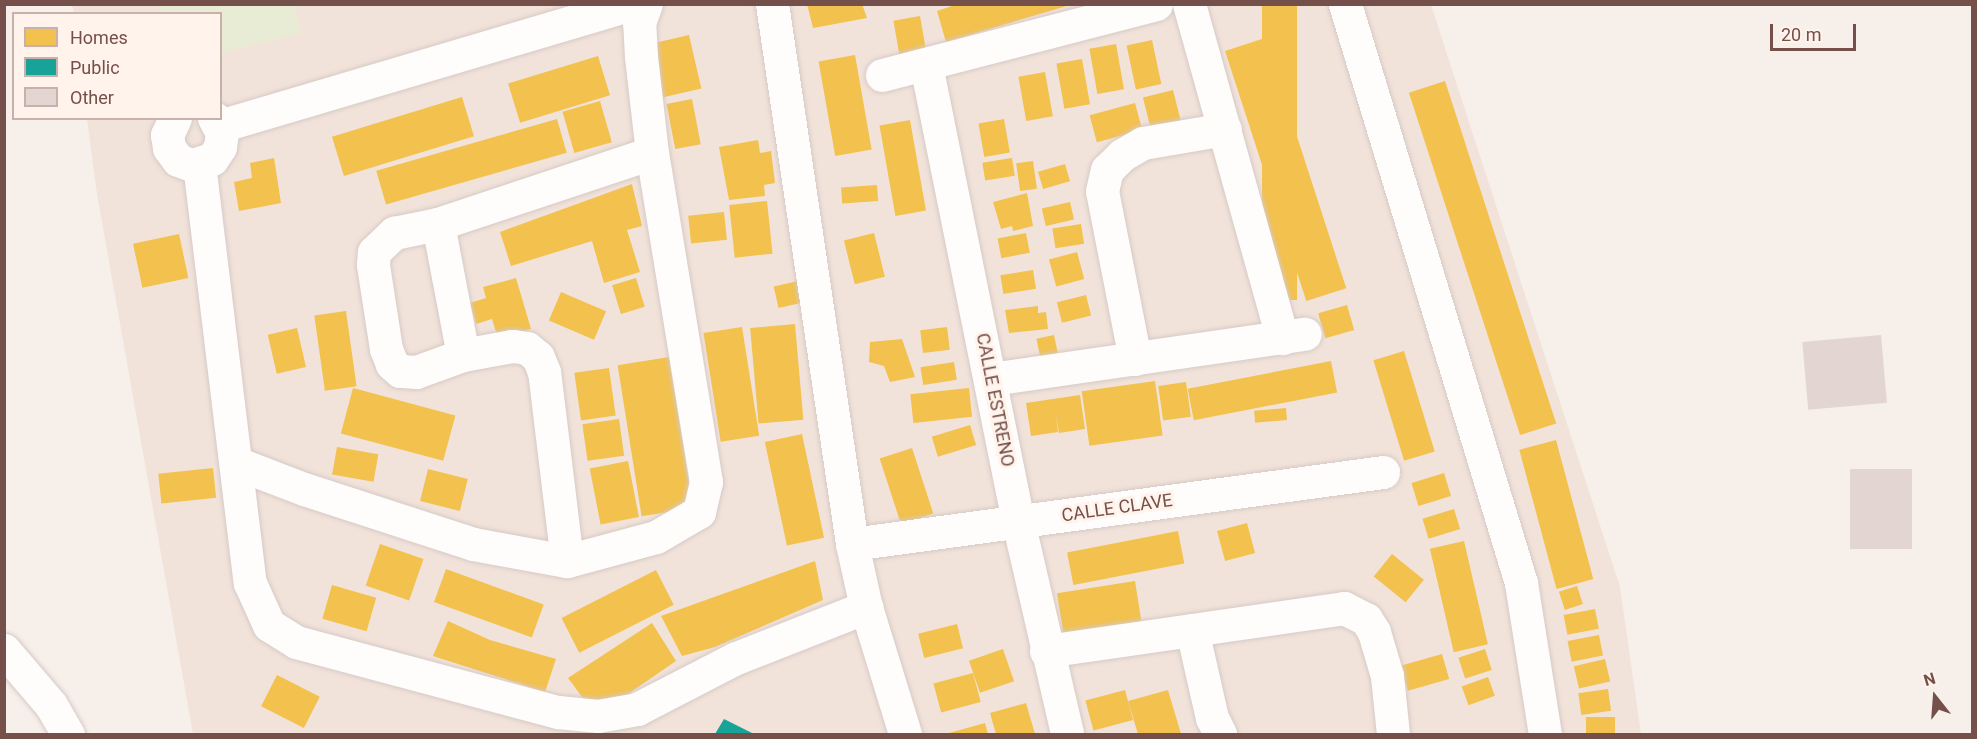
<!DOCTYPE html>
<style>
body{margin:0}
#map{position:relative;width:1977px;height:739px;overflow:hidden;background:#f7efea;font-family:Roboto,sans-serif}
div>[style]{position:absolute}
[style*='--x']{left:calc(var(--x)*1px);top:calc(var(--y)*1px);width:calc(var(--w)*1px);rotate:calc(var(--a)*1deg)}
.residential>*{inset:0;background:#f2e3da}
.green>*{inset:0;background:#e8ecd4}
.homes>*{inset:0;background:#f2c14e;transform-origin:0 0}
.public>*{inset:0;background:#17a398}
.building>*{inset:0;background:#e3d5d1;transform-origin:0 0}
.roads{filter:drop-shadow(0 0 2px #d6cac6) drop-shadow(0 0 2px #d6cac6)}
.minor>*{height:33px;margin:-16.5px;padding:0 16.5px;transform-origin:16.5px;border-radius:16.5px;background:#fefdfc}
span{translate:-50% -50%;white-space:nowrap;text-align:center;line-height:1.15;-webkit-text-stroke:6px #fff3eb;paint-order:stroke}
.street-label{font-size:18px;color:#754f49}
.frame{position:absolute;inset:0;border:6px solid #754f49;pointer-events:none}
.legend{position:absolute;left:12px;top:12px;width:210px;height:108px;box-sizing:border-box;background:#fff3eb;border:2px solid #c8b1aa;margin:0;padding:8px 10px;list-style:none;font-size:18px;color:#754f49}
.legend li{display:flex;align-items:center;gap:12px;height:30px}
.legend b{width:30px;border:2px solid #c8b1aa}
.north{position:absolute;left:1905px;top:667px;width:60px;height:60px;-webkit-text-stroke:4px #fff3eb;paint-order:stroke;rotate:343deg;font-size:16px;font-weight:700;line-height:24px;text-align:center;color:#754f49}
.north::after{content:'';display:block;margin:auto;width:21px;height:27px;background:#754f49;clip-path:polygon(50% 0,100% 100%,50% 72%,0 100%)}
.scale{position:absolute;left:1770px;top:24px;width:86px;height:27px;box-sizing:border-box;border:3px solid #754f49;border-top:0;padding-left:8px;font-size:18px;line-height:21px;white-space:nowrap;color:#754f49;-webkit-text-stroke:4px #fff3eb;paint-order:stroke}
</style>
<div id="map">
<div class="residential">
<div style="clip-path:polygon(72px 5px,1431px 5px,1620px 587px,1641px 734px,193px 734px,97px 194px,87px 119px,220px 118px,220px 14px,74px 13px)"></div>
</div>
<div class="green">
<div style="clip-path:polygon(159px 5px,294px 5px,301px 33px,221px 53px,220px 14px,161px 13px)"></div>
</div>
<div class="homes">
<div style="clip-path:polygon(807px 4px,862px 4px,867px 18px,813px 28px)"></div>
<div style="clip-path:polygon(958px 4px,1070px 4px,1070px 5px,946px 42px,937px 11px)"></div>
<div style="left:1262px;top:4px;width:35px;height:296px"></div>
<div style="left:920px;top:16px;width:45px;height:27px;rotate:80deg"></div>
<div style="left:689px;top:35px;width:55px;height:39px;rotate:77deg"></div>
<div style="left:1265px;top:38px;width:263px;height:42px;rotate:72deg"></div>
<div style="left:1152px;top:40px;width:45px;height:26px;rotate:78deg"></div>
<div style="left:1116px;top:44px;width:46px;height:27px;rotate:80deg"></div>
<div style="left:855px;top:55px;width:96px;height:37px;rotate:80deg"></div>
<div style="left:598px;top:56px;width:41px;height:94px;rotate:73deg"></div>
<div style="left:1082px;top:59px;width:46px;height:26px;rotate:80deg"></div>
<div style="left:1045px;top:72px;width:45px;height:27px;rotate:80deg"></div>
<div style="left:1445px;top:81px;width:360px;height:38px;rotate:72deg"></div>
<div style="left:1173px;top:90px;width:32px;height:31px;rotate:76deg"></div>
<div style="left:462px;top:97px;width:41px;height:136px;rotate:73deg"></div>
<div style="left:692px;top:99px;width:46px;height:26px;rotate:79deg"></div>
<div style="left:600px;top:101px;width:43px;height:39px;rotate:74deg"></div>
<div style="left:1135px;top:103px;width:28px;height:47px;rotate:75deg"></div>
<div style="left:557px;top:119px;width:35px;height:188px;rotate:74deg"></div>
<div style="left:1004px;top:119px;width:34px;height:26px;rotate:80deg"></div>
<div style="left:910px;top:120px;width:92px;height:31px;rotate:80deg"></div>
<div style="clip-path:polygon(758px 140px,760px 153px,771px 151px,775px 183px,764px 185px,765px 196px,729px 200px,719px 147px)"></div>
<div style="clip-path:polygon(274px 158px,281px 203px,239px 211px,234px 182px,252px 178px,250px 163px)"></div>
<div style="left:1012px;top:158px;width:18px;height:30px;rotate:81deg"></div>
<div style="left:1033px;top:161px;width:28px;height:17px;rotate:82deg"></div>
<div style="left:1065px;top:164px;width:18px;height:28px;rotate:74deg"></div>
<div style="clip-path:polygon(632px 184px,642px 226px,627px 230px,640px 272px,604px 283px,592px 241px,511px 266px,500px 232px)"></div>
<div style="left:877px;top:185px;width:16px;height:36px;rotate:86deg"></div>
<div style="clip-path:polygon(1027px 193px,1033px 226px,1013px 231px,1012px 226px,1001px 229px,993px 202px)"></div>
<div style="left:767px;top:201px;width:53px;height:38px;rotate:84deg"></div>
<div style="left:1070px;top:202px;width:18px;height:29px;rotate:77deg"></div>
<div style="left:724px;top:212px;width:28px;height:36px;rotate:84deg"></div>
<div style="left:1081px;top:224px;width:20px;height:29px;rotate:81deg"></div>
<div style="left:874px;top:233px;width:45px;height:31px;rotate:76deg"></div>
<div style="left:1026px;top:233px;width:20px;height:29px;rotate:79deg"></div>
<div style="left:179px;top:234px;width:45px;height:47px;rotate:78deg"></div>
<div style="left:1077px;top:252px;width:28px;height:29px;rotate:75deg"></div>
<div style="left:1033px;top:270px;width:19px;height:33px;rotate:81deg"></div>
<div style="clip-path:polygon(516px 278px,531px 329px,498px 338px,492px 319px,476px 324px,470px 303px,486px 298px,483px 287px)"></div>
<div style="left:636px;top:278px;width:30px;height:25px;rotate:73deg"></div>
<div style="left:798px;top:281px;width:22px;height:25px;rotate:77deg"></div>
<div style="left:561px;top:292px;width:49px;height:31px;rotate:23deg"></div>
<div style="left:1086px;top:295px;width:21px;height:30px;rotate:76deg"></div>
<div style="left:1347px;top:305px;width:26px;height:30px;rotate:74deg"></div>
<div style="clip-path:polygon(1038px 306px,1038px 313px,1046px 312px,1048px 329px,1009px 333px,1005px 310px)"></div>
<div style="left:346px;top:311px;width:76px;height:32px;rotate:82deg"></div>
<div style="left:795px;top:324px;width:96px;height:45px;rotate:85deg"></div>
<div style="left:742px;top:327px;width:110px;height:39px;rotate:81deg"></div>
<div style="left:947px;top:327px;width:23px;height:27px;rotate:83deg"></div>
<div style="left:297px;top:328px;width:40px;height:30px;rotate:77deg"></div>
<div style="left:1054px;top:335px;width:25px;height:18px;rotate:78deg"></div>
<div style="clip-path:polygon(902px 339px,915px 377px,890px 382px,884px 366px,869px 362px,870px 342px)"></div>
<div style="left:1404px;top:351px;width:105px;height:32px;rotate:73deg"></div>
<div style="left:669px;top:357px;width:153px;height:52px;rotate:81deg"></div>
<div style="left:1331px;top:361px;width:32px;height:146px;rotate:79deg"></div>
<div style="left:954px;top:362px;width:18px;height:34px;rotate:81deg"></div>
<div style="left:609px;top:368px;width:48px;height:35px;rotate:82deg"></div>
<div style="left:1155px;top:381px;width:55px;height:74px;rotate:82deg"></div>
<div style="left:1186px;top:382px;width:35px;height:28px;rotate:82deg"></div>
<div style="left:353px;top:388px;width:106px;height:47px;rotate:15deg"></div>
<div style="left:969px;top:388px;width:29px;height:59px;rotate:84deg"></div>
<div style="clip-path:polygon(1080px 395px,1085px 429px,1059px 433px,1056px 415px,1058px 432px,1031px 436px,1026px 403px)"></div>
<div style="left:1286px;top:408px;width:12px;height:32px;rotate:85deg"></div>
<div style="left:619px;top:419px;width:37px;height:37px;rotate:82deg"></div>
<div style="left:970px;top:425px;width:21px;height:40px;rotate:73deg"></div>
<div style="left:802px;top:434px;width:106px;height:38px;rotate:78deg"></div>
<div style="left:1556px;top:440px;width:144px;height:38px;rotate:75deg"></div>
<div style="left:337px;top:447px;width:42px;height:28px;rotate:10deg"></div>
<div style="left:912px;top:448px;width:69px;height:34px;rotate:72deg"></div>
<div style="left:628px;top:461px;width:57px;height:39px;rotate:79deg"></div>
<div style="left:213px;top:468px;width:30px;height:55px;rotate:84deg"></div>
<div style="left:428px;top:469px;width:41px;height:33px;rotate:14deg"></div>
<div style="left:1444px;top:473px;width:24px;height:34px;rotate:73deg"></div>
<div style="left:1454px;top:509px;width:21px;height:33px;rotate:73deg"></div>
<div style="left:1247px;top:523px;width:31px;height:31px;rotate:75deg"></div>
<div style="left:1178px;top:531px;width:33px;height:113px;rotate:79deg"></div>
<div style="left:1464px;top:541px;width:106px;height:35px;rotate:77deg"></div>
<div style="left:380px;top:544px;width:46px;height:44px;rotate:19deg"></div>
<div style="left:1392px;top:554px;width:41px;height:29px;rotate:39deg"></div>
<div style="clip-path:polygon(815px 561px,823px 600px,715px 647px,682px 656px,661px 616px)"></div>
<div style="left:446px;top:569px;width:104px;height:35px;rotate:20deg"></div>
<div style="left:656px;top:570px;width:39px;height:106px;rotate:63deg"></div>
<div style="left:1135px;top:581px;width:44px;height:79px;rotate:81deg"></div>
<div style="left:332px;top:585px;width:46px;height:35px;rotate:16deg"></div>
<div style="left:1577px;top:586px;width:19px;height:19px;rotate:72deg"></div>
<div style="left:1595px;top:609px;width:20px;height:32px;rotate:79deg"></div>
<div style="clip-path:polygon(448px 621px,490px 640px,556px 659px,545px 692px,433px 656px)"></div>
<div style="clip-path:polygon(652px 623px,676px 661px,612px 705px,591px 709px,568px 678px)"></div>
<div style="left:957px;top:624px;width:25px;height:40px;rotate:76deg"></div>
<div style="left:1599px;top:635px;width:21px;height:32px;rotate:79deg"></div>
<div style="left:1003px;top:649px;width:34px;height:36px;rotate:71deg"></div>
<div style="left:1485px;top:649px;width:22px;height:28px;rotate:72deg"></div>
<div style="left:1442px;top:654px;width:26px;height:43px;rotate:74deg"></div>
<div style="left:1605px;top:659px;width:23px;height:32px;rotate:77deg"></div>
<div style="left:973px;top:673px;width:30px;height:41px;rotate:75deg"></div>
<div style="left:277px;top:675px;width:48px;height:35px;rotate:27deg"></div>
<div style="left:1488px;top:677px;width:20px;height:28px;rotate:70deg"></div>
<div style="left:1608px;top:689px;width:22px;height:30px;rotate:82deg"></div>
<div style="left:1125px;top:690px;width:31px;height:41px;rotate:75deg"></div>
<div style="clip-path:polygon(1168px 690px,1181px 734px,1138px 734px,1128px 701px)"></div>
<div style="clip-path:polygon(1026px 703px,1035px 734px,996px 734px,990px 713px)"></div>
<div style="left:1615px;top:717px;width:17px;height:29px;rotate:90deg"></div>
<div style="clip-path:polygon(985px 723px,988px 734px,950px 734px,949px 733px)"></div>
</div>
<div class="public">
<div style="clip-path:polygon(724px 719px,754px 734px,715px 734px)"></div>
</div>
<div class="building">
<div style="left:1881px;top:335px;width:68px;height:79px;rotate:85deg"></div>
<div style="left:1912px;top:469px;width:80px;height:62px;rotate:90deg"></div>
</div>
<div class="roads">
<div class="minor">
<div style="--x:772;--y:4;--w:546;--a:81.57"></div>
<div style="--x:852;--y:544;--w:65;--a:77.5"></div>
<div style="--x:866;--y:607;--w:133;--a:72.9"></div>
<div style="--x:1189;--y:4;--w:347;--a:74.4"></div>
<div style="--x:1345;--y:4;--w:605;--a:73.09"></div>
<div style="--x:1521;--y:583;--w:153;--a:81"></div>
<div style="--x:926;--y:65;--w:465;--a:78.6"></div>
<div style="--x:1018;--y:521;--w:219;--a:77"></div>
<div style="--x:882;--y:75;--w:283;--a:-14.5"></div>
<div style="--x:175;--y:118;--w:19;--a:115"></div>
<div style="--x:167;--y:135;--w:13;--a:81"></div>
<div style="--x:169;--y:148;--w:15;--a:53"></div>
<div style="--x:178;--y:160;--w:15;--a:20"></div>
<div style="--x:192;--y:165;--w:21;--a:-17"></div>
<div style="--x:212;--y:159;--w:14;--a:-56"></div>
<div style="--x:220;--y:147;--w:14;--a:-82"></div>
<div style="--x:222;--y:133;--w:17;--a:-118"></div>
<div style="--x:220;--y:126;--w:431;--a:-16.5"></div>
<div style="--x:199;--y:164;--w:422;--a:83.1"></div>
<div style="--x:250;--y:583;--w:46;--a:65.7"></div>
<div style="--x:269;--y:625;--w:32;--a:32"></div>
<div style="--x:296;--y:642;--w:271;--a:15"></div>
<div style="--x:558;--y:712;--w:40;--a:5.7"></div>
<div style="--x:598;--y:716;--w:40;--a:-10"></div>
<div style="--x:637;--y:709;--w:111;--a:-27.3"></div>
<div style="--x:736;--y:658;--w:140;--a:-21.4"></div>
<div style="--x:438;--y:224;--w:133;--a:79.2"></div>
<div style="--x:1135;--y:359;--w:171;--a:-101.1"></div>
<div style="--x:1102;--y:191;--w:22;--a:-77"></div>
<div style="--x:1107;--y:170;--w:21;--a:-45"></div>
<div style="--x:1122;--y:155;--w:24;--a:-30"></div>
<div style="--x:1143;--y:143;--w:83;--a:-9.7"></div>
<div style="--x:991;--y:379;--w:317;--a:-8.2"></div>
<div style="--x:236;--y:463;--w:73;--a:20.9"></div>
<div style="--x:304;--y:489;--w:178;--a:18"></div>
<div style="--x:473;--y:544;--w:96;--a:10.3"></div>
<div style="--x:567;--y:561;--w:92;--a:-15.1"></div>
<div style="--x:656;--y:537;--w:50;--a:-30.2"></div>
<div style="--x:699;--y:512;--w:31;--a:-77"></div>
<div style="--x:706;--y:482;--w:333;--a:-99.3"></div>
<div style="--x:652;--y:153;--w:97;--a:-96.5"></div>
<div style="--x:641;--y:57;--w:34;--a:-93"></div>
<div style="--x:639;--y:23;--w:20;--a:-70"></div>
<div style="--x:852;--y:544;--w:536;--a:-7.72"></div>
<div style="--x:567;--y:561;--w:190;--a:-96.9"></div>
<div style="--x:544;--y:372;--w:16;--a:-112"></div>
<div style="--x:538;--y:357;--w:14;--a:-141"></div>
<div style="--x:527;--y:348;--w:15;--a:-172"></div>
<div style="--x:512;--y:346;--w:50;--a:169.6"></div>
<div style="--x:463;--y:355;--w:50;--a:160.1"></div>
<div style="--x:416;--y:372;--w:16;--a:-176"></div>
<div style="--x:400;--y:371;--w:11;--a:-139"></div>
<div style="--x:392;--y:364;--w:16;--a:-112"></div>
<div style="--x:386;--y:349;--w:85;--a:-98.8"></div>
<div style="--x:373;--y:265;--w:13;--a:-86"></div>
<div style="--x:374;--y:252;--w:28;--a:-44"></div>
<div style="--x:394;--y:233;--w:45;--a:-11.6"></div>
<div style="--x:438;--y:224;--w:225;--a:-18.4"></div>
<div style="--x:1192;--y:630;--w:90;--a:77.2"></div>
<div style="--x:1212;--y:718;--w:18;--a:63"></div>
<div style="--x:4;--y:650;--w:72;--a:49.5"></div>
<div style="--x:51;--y:705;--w:34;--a:60"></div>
<div style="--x:1046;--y:651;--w:301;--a:-8.2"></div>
<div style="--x:1344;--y:608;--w:25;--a:27"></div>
<div style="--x:1366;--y:619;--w:15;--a:58"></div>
<div style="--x:1374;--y:632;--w:46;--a:73.5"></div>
<div style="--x:1387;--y:676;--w:58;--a:84.1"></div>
</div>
</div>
<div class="street-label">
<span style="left:995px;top:400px;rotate:79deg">CALLE ESTRENO</span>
<span style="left:1117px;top:508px;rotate:-8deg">CALLE CLAVE</span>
</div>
<div class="frame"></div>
<ul class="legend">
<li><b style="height:16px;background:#f2c14e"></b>Homes</li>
<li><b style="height:16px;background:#17a398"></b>Public</li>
<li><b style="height:16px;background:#e3d5d1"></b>Other</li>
</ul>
<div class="north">N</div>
<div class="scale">20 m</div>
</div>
